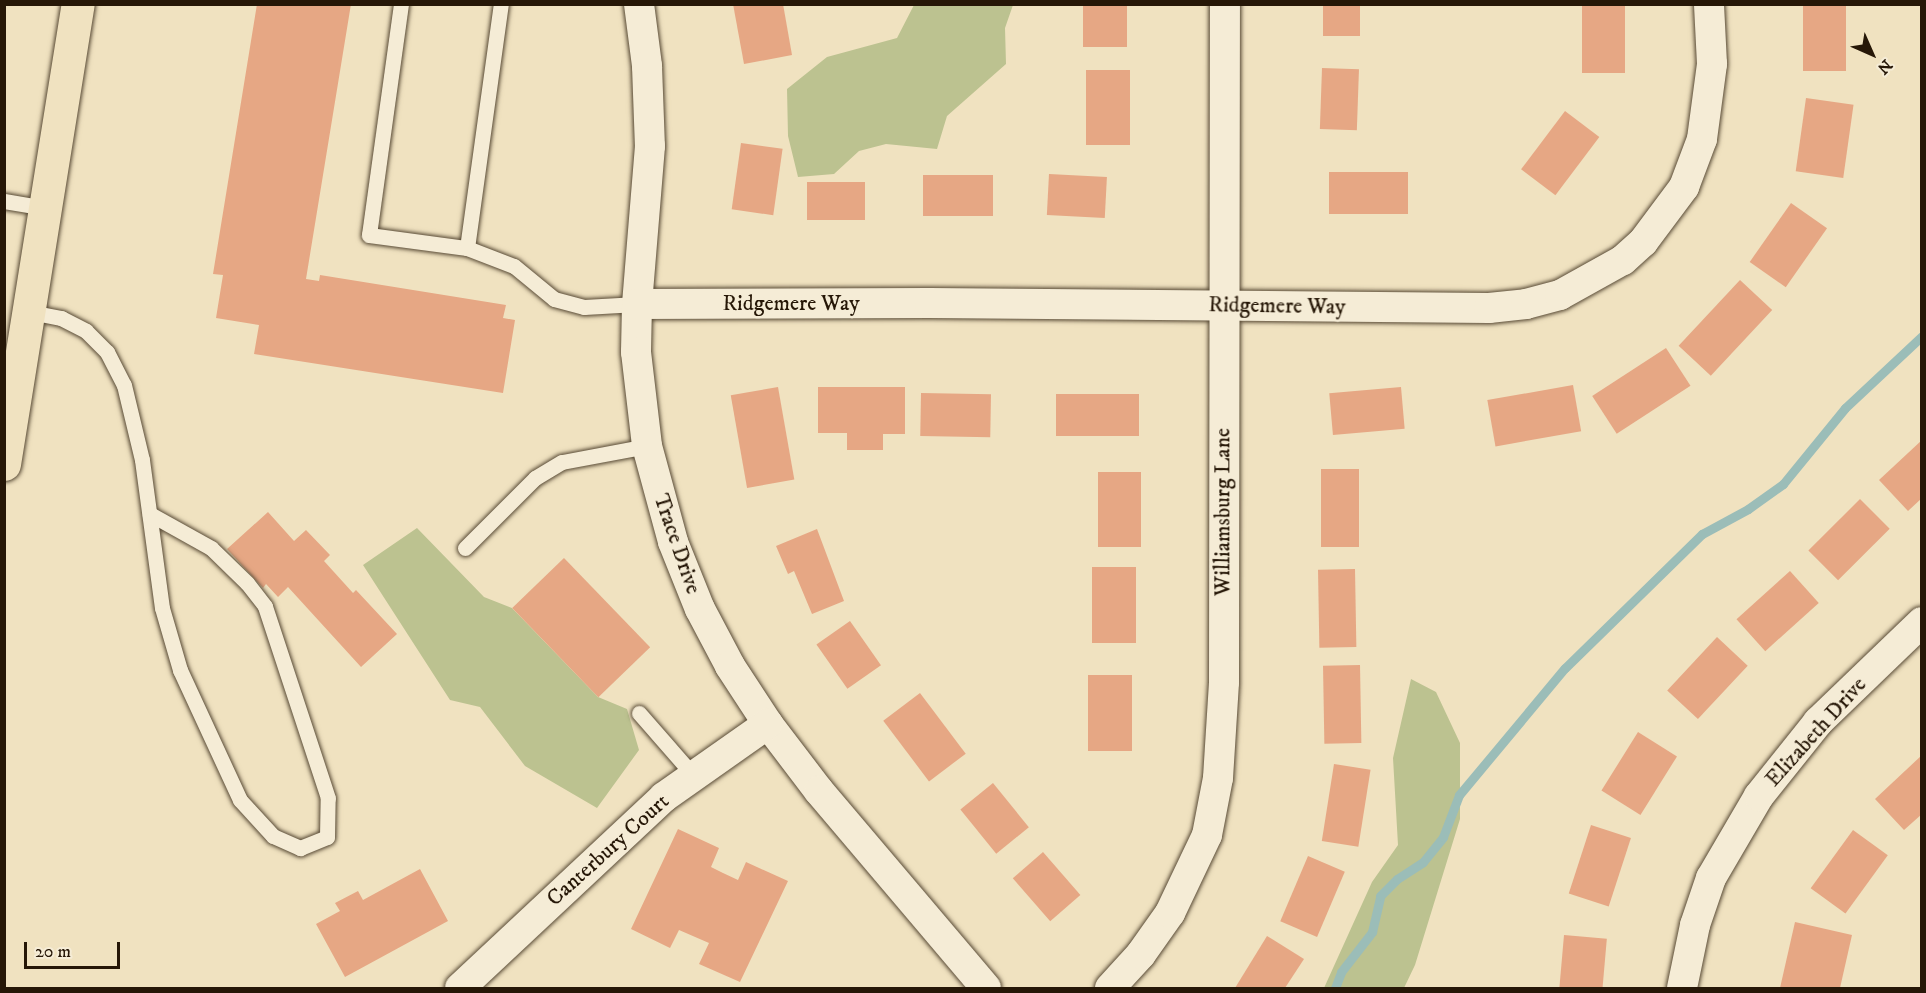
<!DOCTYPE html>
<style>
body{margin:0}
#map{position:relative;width:1926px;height:993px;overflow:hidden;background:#f0e2c0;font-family:"IM FELL DW Pica",serif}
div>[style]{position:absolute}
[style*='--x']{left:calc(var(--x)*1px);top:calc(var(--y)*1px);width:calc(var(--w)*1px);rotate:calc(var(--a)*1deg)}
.green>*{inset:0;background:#bcc290}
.stream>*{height:9px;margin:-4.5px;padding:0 4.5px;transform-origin:4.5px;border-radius:4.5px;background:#9bbdb8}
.building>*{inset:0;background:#e6a784;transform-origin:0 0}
.roads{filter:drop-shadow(0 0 2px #584a35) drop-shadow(0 0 2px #584a35)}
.lane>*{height:15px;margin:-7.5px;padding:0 7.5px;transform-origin:7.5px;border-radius:7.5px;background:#f5ecd6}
.street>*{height:30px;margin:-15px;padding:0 15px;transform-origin:15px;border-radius:15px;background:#f5ecd6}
.primary>*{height:33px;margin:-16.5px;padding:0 16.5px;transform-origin:16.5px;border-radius:16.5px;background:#f0e2c0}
span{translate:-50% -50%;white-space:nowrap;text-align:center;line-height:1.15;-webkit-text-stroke:4.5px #f5ecd6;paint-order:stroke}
.street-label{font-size:22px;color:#261707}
.frame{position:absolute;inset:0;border:6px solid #261707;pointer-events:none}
.north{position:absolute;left:1842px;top:24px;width:60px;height:60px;-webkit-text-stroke:4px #f5ecd6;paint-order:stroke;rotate:135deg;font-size:16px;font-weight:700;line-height:24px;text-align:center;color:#261707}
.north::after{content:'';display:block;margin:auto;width:21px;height:27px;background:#261707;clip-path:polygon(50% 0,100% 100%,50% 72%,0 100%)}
.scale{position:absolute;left:24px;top:942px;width:96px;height:27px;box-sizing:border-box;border:3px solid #261707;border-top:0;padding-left:8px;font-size:18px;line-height:21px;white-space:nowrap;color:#261707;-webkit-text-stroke:4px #f5ecd6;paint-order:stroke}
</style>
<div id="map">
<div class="green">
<div style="clip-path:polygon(914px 5px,1013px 5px,1005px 28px,1006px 64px,947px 116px,937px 149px,886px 144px,859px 151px,834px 174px,798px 177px,788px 136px,787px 89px,827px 57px,897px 38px)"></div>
<div style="clip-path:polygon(417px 528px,484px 597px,512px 608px,598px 697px,627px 709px,639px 750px,597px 808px,525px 766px,480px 707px,450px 700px,363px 565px)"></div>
<div style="clip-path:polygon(1411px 679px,1436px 692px,1460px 743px,1460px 819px,1415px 965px,1404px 988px,1324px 988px,1372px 882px,1398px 845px,1393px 758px)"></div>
</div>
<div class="stream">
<div style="--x:1335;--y:988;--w:17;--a:-69"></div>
<div style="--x:1341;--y:972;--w:51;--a:-52.2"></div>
<div style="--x:1372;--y:932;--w:37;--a:-77"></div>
<div style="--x:1380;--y:896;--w:24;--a:-45"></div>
<div style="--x:1397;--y:879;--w:31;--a:-33"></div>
<div style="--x:1423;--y:862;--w:32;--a:-51"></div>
<div style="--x:1443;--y:837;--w:45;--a:-69.1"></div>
<div style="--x:1459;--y:795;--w:165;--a:-50.2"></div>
<div style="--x:1565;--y:668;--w:192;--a:-44.4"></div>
<div style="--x:1702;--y:534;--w:52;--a:-28.5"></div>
<div style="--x:1748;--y:509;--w:43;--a:-35.5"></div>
<div style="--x:1783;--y:484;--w:98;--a:-50.8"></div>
<div style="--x:1845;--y:408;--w:105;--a:-43.1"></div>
</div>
<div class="building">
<div style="clip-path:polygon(257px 4px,351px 4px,306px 279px,319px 281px,320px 275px,506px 305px,503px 318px,515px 320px,503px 393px,254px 354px,259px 325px,216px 318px,223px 275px,213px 274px)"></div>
<div style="clip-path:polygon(733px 4px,783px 4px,792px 55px,744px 64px)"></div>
<div style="left:1083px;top:4px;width:44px;height:43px"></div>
<div style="left:1323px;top:4px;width:37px;height:32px"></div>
<div style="left:1582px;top:4px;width:43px;height:69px"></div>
<div style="left:1803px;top:5px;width:43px;height:66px"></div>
<div style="left:1322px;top:68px;width:37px;height:61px;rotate:2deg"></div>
<div style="left:1086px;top:70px;width:44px;height:75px"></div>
<div style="left:1806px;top:98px;width:48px;height:74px;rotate:8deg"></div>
<div style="left:1565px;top:111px;width:43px;height:73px;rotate:37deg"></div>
<div style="left:741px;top:143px;width:42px;height:67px;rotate:8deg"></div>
<div style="left:1408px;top:172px;width:42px;height:79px;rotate:90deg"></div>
<div style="left:1049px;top:174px;width:58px;height:41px;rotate:3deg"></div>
<div style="left:993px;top:175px;width:41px;height:70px;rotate:90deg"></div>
<div style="left:807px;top:182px;width:58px;height:38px"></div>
<div style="left:1791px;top:203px;width:44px;height:72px;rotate:35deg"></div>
<div style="left:1740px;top:280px;width:44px;height:90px;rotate:43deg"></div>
<div style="left:1666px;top:348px;width:45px;height:88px;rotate:57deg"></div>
<div style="left:1573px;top:385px;width:47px;height:87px;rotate:80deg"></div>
<div style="left:778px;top:387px;width:94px;height:48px;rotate:80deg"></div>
<div style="clip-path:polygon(818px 387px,905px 387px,905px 434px,883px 434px,883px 450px,847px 450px,847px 433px,818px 433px)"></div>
<div style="left:1401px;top:387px;width:42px;height:72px;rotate:85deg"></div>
<div style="left:921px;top:393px;width:70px;height:43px;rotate:1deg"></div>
<div style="left:1139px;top:394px;width:42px;height:83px;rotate:90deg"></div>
<div style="clip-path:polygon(1922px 440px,1922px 498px,1908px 511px,1879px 480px)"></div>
<div style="left:1321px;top:469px;width:38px;height:78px"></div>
<div style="left:1098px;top:472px;width:43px;height:75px"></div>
<div style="left:1860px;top:499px;width:42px;height:73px;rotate:45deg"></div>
<div style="clip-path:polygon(268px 512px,294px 541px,306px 530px,330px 555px,324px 561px,353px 593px,356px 590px,397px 634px,361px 667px,288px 587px,278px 597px,266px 584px,263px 588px,227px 549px)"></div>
<div style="clip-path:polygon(817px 529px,844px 601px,812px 614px,794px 571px,788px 574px,776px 546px)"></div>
<div style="left:564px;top:558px;width:124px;height:72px;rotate:46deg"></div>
<div style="left:1092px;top:567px;width:44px;height:76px"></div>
<div style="left:1355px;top:569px;width:78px;height:37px;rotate:89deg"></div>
<div style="left:1790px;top:571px;width:43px;height:72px;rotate:48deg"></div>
<div style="left:850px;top:621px;width:54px;height:41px;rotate:55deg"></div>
<div style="left:1717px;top:637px;width:42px;height:73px;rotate:43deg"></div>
<div style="left:1360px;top:665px;width:78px;height:37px;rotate:89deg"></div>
<div style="left:1088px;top:675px;width:44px;height:76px"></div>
<div style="left:920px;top:693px;width:76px;height:46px;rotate:53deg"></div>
<div style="left:1638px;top:732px;width:46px;height:69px;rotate:32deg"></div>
<div style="clip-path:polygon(1922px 755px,1922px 814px,1904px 830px,1875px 799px)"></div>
<div style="left:1334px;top:764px;width:37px;height:78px;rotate:9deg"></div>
<div style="left:993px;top:783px;width:57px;height:42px;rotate:51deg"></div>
<div style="left:1591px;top:825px;width:42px;height:72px;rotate:18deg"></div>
<div style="clip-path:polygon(678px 829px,719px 848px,711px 867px,723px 873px,738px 880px,746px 862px,788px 881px,740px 982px,699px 964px,709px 943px,679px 930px,670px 948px,631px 929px)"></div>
<div style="left:1853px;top:830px;width:43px;height:72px;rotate:36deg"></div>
<div style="left:1043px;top:852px;width:57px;height:40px;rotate:49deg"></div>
<div style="left:1308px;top:856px;width:40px;height:71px;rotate:23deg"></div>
<div style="clip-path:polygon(420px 869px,448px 921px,345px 977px,316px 924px,340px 911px,335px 903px,358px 891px,363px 900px)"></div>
<div style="clip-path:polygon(1795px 922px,1852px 935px,1840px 988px,1780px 988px)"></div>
<div style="left:1564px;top:935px;width:43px;height:53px;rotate:5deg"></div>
<div style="clip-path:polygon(1267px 936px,1304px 959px,1285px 988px,1235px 988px)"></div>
</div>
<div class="roads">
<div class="lane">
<div style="--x:401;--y:4;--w:233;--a:97.9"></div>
<div style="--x:369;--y:235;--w:99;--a:7.6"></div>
<div style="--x:467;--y:248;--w:246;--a:-82.1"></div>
<div style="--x:4;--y:201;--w:43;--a:9.5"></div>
<div style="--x:467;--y:248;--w:50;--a:21"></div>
<div style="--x:514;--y:266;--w:52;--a:39.5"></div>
<div style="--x:554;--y:299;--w:31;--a:15"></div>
<div style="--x:584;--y:307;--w:53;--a:-3.2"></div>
<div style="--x:30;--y:312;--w:32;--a:11"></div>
<div style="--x:61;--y:318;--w:28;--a:27"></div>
<div style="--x:86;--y:331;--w:30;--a:45"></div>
<div style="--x:107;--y:352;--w:37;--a:63"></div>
<div style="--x:124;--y:385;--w:77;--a:76.5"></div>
<div style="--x:142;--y:460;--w:149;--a:82.3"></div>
<div style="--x:162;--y:608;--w:65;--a:73.8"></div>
<div style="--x:180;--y:670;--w:143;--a:65.2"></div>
<div style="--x:240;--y:800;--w:49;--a:47.5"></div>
<div style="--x:273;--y:836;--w:30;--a:24"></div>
<div style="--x:300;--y:848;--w:29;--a:-22"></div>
<div style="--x:327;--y:837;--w:39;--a:-89"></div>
<div style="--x:328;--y:798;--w:202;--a:-108.2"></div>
<div style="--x:265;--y:606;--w:29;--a:-128"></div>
<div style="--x:247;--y:583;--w:50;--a:-135.8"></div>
<div style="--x:211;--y:548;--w:70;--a:-150.9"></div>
<div style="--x:465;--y:548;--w:99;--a:-45"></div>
<div style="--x:535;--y:478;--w:31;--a:-31"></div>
<div style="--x:562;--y:462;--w:86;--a:-10.7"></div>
<div style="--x:639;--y:713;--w:82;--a:48.9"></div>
</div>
<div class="street">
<div style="--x:639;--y:4;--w:63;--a:82.6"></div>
<div style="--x:647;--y:66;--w:80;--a:87.9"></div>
<div style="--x:650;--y:146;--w:159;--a:94.7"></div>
<div style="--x:637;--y:304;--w:48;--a:91.2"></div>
<div style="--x:636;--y:352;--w:95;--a:83.3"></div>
<div style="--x:647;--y:446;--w:99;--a:74.8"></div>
<div style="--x:673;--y:542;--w:72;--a:68.1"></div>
<div style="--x:700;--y:609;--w:64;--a:62.2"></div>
<div style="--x:730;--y:666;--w:69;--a:56.8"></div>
<div style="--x:768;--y:724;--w:84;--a:52.7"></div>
<div style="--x:819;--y:791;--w:258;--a:49.7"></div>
<div style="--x:637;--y:304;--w:293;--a:-0.2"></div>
<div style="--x:930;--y:303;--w:559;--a:0.51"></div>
<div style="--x:1489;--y:308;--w:37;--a:-6"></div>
<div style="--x:1526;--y:304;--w:35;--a:-15"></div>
<div style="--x:1560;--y:295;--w:72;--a:-29.1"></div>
<div style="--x:1623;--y:260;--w:27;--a:-42"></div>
<div style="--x:1643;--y:242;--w:69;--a:-53.3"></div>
<div style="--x:1684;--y:187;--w:51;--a:-69.4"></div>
<div style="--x:1702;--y:139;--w:76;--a:-82.4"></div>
<div style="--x:1712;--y:64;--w:60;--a:-92.9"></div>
<div style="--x:460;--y:988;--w:279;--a:-43.1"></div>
<div style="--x:664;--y:797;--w:127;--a:-35.1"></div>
<div style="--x:1110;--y:988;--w:46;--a:-47.6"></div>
<div style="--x:1141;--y:954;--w:50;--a:-54.7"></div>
<div style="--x:1170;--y:913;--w:86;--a:-64.6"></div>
<div style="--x:1207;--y:835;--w:58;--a:-79.1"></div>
<div style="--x:1218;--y:778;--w:96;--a:-86.4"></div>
<div style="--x:1224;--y:682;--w:678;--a:-89.92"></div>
<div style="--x:1682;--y:988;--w:64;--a:-78.3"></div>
<div style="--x:1695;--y:925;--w:50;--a:-71.2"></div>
<div style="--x:1711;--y:878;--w:95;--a:-59.7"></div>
<div style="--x:1759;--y:796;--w:95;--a:-51.4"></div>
<div style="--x:1818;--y:722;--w:144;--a:-43.9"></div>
</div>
<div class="primary">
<div style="--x:4;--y:464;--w:466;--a:-80.9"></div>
</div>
</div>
<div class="street-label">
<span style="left:791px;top:304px">Ridgemere Way</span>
<span style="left:1277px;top:306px;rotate:1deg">Ridgemere Way</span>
<span style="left:1223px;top:512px;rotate:-90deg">Williamsburg Lane</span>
<span style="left:677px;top:544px;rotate:71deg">Trace Drive</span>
<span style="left:1816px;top:732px;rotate:-48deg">Elizabeth Drive</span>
<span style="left:608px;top:850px;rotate:-42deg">Canterbury Court</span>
</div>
<div class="frame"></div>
<div class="north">N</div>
<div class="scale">20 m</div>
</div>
